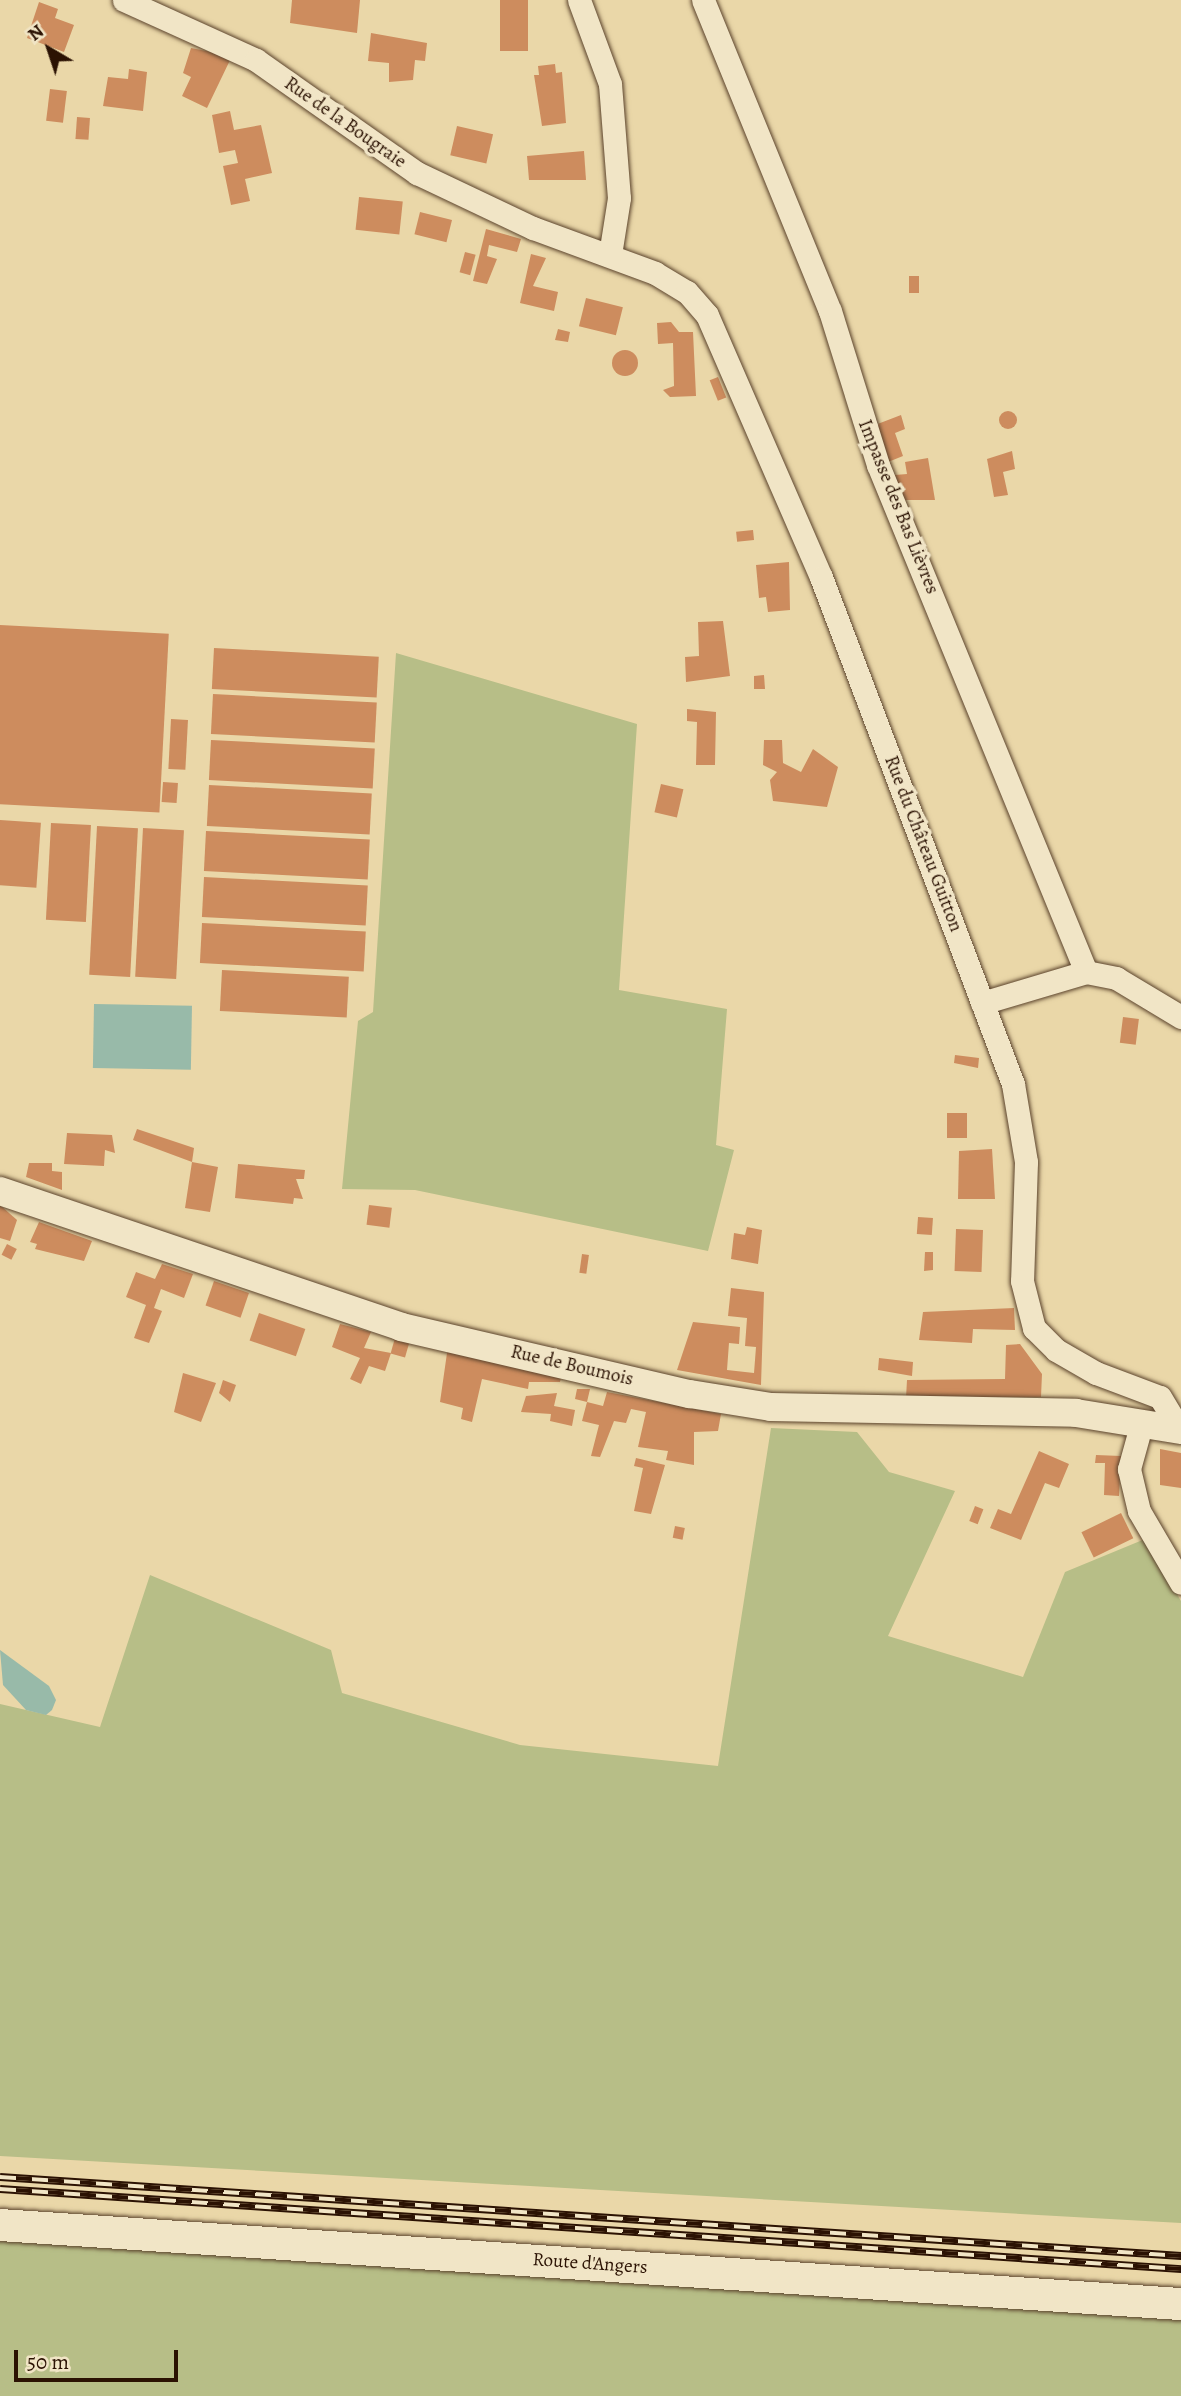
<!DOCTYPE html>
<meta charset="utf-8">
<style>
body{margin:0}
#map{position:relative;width:1181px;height:2396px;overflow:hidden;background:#ead7a8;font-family:Alegreya,serif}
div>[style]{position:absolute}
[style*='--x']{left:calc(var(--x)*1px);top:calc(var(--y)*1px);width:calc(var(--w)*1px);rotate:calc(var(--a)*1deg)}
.green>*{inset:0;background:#b7be87}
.water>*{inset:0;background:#98baa9;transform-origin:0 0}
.building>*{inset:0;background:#cd8c5e;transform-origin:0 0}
.round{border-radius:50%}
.roads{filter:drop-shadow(0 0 2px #5b432c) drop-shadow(0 0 2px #5b432c)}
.minor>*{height:23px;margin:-11.5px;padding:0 11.5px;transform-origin:11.5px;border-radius:11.5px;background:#f1e5c6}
.tertiary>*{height:28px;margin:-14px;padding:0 14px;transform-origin:14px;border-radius:14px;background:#f1e5c6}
.secondary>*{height:32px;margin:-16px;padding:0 16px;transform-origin:16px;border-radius:16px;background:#f1e5c6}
.rail>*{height:8px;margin-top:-4px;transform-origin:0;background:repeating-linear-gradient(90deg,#f1e5c6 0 16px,#2b1203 0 32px);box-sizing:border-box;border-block:2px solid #2b1203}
span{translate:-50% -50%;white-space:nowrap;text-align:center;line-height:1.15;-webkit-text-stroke:7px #f1e5c6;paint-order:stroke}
.street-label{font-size:19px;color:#2b1203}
.north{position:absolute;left:14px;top:14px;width:70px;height:70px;-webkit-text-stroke:5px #f1e5c6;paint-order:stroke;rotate:321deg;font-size:19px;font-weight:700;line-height:28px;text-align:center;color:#2b1203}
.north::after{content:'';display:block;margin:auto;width:24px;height:32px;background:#2b1203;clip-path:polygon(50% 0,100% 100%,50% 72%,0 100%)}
.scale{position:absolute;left:14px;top:2350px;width:164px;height:32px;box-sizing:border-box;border:4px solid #2b1203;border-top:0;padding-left:9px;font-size:21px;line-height:24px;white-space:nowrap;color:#2b1203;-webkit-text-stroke:5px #f1e5c6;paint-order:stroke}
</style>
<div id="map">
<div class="green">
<div style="clip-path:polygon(396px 653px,637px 724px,619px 990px,727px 1009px,716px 1145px,734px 1150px,708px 1251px,415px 1190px,342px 1189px,358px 1021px,373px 1012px)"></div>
<div style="clip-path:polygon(771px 1428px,857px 1432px,889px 1472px,955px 1491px,888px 1636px,1023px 1677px,1065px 1572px,1145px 1539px,1181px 1601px,1181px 2223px,0 2156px,0 1704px,100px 1727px,150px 1575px,331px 1650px,342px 1693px,520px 1745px,718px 1766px)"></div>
<div style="clip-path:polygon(0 2241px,1181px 2318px,1181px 2396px,0 2396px)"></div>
</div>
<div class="water">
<div style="left:94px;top:1004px;width:98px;height:64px;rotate:1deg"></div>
<div style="clip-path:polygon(0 1650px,49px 1686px,56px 1700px,52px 1710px,46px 1715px,26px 1710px,3px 1685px)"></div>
</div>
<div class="building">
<div style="clip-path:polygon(292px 0,360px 0,357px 33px,290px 23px)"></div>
<div style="left:500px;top:0;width:28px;height:51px"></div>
<div style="clip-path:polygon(39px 2px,58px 9px,55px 18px,74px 25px,64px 52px,27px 38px)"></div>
<div style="clip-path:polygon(371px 33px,427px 43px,425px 61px,415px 60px,413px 80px,389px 82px,389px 63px,368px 61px)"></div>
<div style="clip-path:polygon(191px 48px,232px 56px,207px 108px,182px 96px,191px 77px,183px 73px)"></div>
<div style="clip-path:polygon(555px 64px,556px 73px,562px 72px,566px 123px,542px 126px,534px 75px,539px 75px,538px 66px)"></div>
<div style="clip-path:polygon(129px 69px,147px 72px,143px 111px,103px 106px,108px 77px,128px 79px)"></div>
<div style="left:50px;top:89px;width:17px;height:32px;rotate:7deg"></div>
<div style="clip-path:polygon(230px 111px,234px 130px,261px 125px,272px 173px,245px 179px,250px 201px,231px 205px,223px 166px,238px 163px,235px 150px,219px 153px,212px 115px)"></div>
<div style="left:77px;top:117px;width:13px;height:22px;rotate:4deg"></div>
<div style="left:457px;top:126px;width:37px;height:30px;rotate:13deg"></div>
<div style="clip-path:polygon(584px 151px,586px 180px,529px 180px,527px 156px)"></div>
<div style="left:359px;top:197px;width:44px;height:33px;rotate:6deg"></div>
<div style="left:420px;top:212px;width:33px;height:23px;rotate:14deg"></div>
<div style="clip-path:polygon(486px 229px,521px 239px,517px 252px,489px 245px,487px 256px,497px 259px,487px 284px,473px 281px)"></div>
<div style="left:465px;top:252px;width:11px;height:21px;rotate:15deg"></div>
<div style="clip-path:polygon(531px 254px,546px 258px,533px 286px,558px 292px,554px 311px,520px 303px)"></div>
<div style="left:909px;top:276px;width:10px;height:17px"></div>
<div style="left:586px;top:298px;width:38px;height:29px;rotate:14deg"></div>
<div style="clip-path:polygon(671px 322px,679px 332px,693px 332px,696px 396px,670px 397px,663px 390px,674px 386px,673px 343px,658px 344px,657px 323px)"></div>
<div style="clip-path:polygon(558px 329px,570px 332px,568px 342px,555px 340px)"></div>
<div class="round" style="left:612px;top:350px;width:26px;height:26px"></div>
<div style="left:718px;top:377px;width:22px;height:9px;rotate:68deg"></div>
<div class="round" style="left:999px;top:411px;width:18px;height:18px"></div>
<div style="clip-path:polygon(901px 415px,905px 429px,895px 433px,903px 456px,888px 462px,875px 425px)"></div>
<div style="clip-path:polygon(1012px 451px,1015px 469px,1003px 472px,1008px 495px,994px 497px,987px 459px)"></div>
<div style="clip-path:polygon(928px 458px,935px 500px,900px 500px,895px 475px,907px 474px,905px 462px)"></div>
<div style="left:753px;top:530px;width:10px;height:17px;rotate:84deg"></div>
<div style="clip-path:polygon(789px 562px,790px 610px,768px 612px,766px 597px,759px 598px,756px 565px)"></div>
<div style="clip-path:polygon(723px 621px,730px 676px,686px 682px,685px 657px,699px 656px,698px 622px)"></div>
<div style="left:0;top:625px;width:169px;height:179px;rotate:3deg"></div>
<div style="left:214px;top:648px;width:165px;height:41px;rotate:3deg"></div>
<div style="clip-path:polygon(764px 675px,765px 689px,754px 689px,754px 676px)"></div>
<div style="left:213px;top:694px;width:164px;height:40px;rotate:3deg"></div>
<div style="clip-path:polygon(687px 709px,716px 712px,715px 765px,696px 765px,697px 722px,687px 721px)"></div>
<div style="left:171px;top:719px;width:17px;height:50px;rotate:3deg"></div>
<div style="left:211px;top:740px;width:164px;height:40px;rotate:3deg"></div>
<div style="clip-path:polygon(764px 740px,782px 740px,783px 763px,801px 772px,813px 749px,838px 767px,827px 807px,773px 801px,770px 780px,777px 772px,763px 765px)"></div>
<div style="left:163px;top:782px;width:15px;height:20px;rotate:4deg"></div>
<div style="left:661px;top:784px;width:23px;height:29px;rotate:13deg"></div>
<div style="left:209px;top:785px;width:163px;height:41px;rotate:3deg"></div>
<div style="left:0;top:820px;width:41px;height:65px;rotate:4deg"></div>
<div style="left:51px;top:823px;width:40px;height:97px;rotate:3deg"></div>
<div style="left:97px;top:826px;width:41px;height:149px;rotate:3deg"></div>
<div style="left:143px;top:828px;width:41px;height:149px;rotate:3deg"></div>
<div style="left:206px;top:831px;width:164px;height:40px;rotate:3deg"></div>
<div style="left:204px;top:877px;width:164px;height:40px;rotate:3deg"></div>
<div style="left:202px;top:923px;width:164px;height:40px;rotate:3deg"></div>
<div style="left:222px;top:970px;width:127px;height:41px;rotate:3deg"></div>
<div style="left:1123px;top:1017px;width:16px;height:26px;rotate:7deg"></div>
<div style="clip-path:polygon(955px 1055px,979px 1058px,978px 1068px,954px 1063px)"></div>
<div style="left:967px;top:1113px;width:25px;height:20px;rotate:90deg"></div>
<div style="clip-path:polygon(137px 1129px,194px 1148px,192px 1162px,218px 1167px,210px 1212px,185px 1208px,192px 1162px,133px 1140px)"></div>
<div style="clip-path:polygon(67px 1133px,112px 1135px,115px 1153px,105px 1150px,104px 1166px,64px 1164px)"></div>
<div style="clip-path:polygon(992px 1149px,995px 1199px,958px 1199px,959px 1151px)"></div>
<div style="clip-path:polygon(29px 1163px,52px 1163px,52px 1171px,62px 1172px,62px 1190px,26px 1177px)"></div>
<div style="clip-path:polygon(238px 1164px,305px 1170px,304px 1179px,296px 1179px,303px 1199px,294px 1198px,293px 1204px,235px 1198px)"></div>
<div style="clip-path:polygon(0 1205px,17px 1220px,10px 1241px,0 1238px)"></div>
<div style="left:369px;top:1205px;width:23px;height:20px;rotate:7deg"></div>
<div style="left:918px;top:1217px;width:15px;height:17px;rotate:4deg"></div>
<div style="clip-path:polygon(39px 1222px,92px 1241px,84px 1261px,35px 1249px,37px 1244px,30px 1242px)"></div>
<div style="clip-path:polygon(747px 1227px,762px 1230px,758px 1264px,731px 1259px,734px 1233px,745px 1235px)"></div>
<div style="left:956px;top:1229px;width:27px;height:42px;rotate:2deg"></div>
<div style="left:7px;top:1244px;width:11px;height:12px;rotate:27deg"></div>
<div style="clip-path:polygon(925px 1252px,933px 1252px,933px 1270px,924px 1271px)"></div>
<div style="left:582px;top:1254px;width:7px;height:19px;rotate:8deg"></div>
<div style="clip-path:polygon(162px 1264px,193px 1274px,184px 1298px,161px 1289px,154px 1308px,162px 1311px,149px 1343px,134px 1338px,146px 1305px,126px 1297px,136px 1272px,155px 1279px)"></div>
<div style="left:214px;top:1281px;width:37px;height:26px;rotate:19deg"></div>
<div style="clip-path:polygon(731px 1288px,764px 1292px,761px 1385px,677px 1370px,693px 1322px,740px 1327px,739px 1344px,729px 1343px,727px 1370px,754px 1373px,756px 1347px,745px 1346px,747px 1318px,728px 1316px)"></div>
<div style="clip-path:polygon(1014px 1308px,1015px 1330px,973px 1329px,972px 1343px,919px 1340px,923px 1312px)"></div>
<div style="left:259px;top:1313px;width:49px;height:29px;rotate:19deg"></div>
<div style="clip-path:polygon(340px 1324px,371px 1332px,364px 1348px,391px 1353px,385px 1371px,369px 1366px,361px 1384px,350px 1379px,360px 1358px,332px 1347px)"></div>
<div style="left:395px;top:1338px;width:15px;height:16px;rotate:16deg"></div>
<div style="clip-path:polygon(1020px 1344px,1042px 1374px,1041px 1397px,906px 1398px,907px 1380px,1005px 1379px,1006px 1345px)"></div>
<div style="clip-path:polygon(448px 1346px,562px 1373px,560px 1382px,529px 1382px,528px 1389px,482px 1379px,472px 1422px,461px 1419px,463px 1408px,440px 1402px)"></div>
<div style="clip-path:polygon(879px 1358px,913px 1362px,912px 1376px,878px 1370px)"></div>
<div style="clip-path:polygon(183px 1373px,216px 1383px,201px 1422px,174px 1412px)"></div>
<div style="clip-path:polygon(223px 1380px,236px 1385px,230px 1402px,219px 1393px)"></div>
<div style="clip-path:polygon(577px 1389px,590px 1389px,587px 1402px,575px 1399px)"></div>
<div style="clip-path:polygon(607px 1392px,721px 1414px,718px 1431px,694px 1432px,694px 1465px,666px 1460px,668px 1451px,638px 1447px,646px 1412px,631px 1409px,626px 1423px,614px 1421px,600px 1457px,591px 1456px,599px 1425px,582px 1421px,587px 1402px,603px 1406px)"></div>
<div style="clip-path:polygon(557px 1393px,554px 1406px,575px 1410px,572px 1426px,550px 1421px,551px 1414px,521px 1412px,526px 1396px)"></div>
<div style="clip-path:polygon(1160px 1449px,1181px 1453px,1181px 1488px,1160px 1485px)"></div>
<div style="clip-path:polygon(1039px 1451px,1069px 1464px,1059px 1488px,1045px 1483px,1021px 1540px,990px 1528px,998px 1509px,1011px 1514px)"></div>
<div style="clip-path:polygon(1096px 1455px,1121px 1456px,1119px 1496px,1104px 1495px,1105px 1463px,1095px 1463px)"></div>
<div style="clip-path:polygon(636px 1458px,665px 1465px,651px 1514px,634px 1511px,643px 1468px,634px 1466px)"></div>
<div style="left:975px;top:1506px;width:9px;height:16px;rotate:21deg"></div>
<div style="left:1121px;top:1513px;width:28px;height:44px;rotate:64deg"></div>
<div style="left:675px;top:1526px;width:10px;height:12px;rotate:11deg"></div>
</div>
<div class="roads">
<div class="minor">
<div style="--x:124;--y:0;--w:145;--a:24.4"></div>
<div style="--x:256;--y:60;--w:197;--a:35.1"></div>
<div style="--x:417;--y:173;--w:128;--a:25.4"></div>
<div style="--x:533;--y:228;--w:130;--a:20.2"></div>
<div style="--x:655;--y:273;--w:37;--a:31"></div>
<div style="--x:687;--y:292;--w:30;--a:49"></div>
<div style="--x:707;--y:315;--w:286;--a:66.5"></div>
<div style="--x:821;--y:577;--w:542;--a:69.26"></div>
<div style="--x:1013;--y:1084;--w:79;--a:80.5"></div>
<div style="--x:1026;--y:1162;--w:119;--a:91.9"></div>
<div style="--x:1022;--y:1281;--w:49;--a:75.7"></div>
<div style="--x:1034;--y:1328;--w:31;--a:45"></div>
<div style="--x:1056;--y:1350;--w:46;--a:29.9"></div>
<div style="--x:1096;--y:1373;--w:68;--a:20.6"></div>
<div style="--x:1160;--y:1397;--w:39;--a:59"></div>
<div style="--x:579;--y:0;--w:90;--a:69.7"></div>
<div style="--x:610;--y:84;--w:114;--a:85.5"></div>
<div style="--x:619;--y:198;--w:58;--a:99"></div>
<div style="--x:703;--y:0;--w:336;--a:67.8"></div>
<div style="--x:830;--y:311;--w:161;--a:72.7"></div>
<div style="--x:878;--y:465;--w:548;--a:67.69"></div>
<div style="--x:982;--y:1003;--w:109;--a:-16.6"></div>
<div style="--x:1086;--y:972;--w:31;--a:11"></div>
<div style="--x:1116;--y:978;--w:76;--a:31"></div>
<div style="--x:1142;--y:1422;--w:49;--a:105.5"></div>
<div style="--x:1129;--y:1469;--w:43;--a:76.6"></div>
<div style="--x:1139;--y:1511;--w:83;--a:59.7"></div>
</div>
<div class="tertiary">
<div style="--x:0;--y:1191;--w:423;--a:18.7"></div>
<div style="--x:401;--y:1327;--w:297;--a:13.1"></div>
<div style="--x:690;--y:1394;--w:82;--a:9.1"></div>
<div style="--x:771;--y:1407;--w:305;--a:1.1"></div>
<div style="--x:1076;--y:1413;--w:106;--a:9.2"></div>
</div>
<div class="secondary">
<div style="--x:0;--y:2225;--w:1184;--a:3.83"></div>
</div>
</div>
<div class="rail">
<div style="--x:0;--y:2177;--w:1184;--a:3.83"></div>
<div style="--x:0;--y:2189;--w:1184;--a:3.88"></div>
</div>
<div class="street-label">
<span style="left:345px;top:123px;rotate:35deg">Rue de la Bougraie</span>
<span style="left:898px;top:507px;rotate:68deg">Impasse des Bas Lièvres</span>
<span style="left:923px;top:844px;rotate:69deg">Rue du Château Guitton</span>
<span style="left:572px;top:1366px;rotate:13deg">Rue de Boumois</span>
<span style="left:590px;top:2264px;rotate:4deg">Route d'Angers</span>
</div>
<div class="north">N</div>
<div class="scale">50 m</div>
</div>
